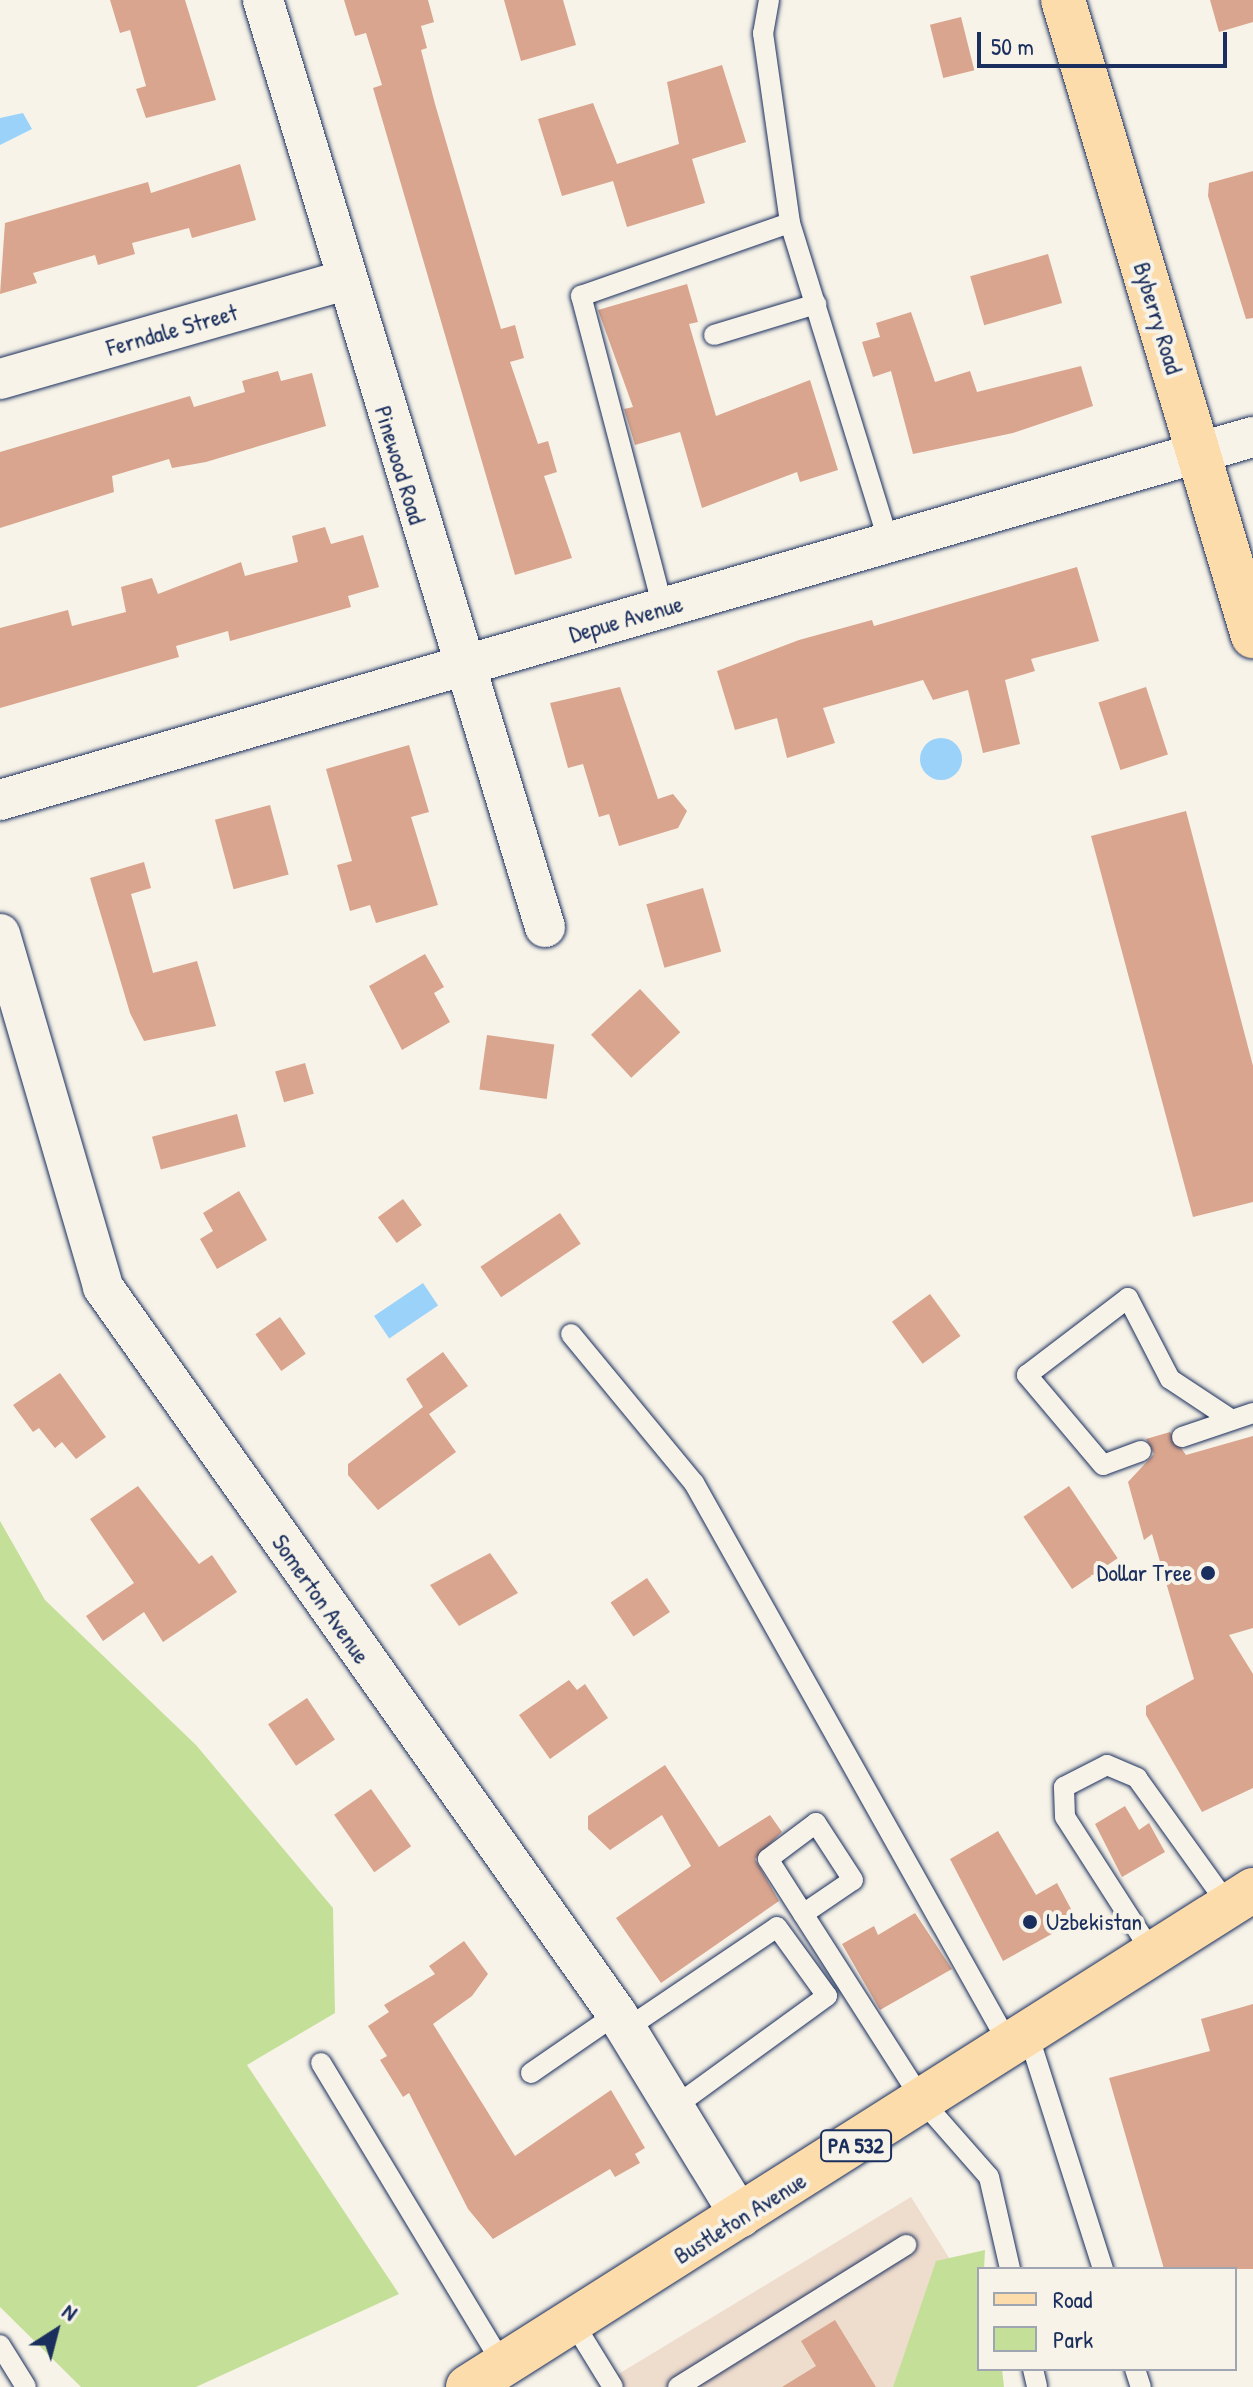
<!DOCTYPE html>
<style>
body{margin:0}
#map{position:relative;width:1253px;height:2387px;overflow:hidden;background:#f7f3e8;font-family:"Patrick Hand",sans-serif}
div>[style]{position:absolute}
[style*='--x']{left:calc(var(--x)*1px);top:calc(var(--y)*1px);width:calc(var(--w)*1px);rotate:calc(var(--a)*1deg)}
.built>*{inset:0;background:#eedccd}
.green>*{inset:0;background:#c4e098}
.water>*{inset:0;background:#9bd2fa;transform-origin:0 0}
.round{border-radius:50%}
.building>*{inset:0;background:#d9a58e;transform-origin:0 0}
.roads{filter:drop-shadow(0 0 2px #1b2f5e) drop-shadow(0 0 2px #1b2f5e)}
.service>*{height:20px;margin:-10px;padding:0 10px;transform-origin:10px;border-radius:10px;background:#f7f3e8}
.minor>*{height:40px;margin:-20px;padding:0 20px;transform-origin:20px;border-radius:20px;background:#f7f3e8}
.primary>*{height:44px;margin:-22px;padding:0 22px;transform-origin:22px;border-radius:22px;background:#fddcac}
.dots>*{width:22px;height:22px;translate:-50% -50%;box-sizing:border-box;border:4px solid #f7f3e8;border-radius:50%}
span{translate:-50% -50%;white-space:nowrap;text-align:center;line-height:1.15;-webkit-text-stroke:8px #f7f3e8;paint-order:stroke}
.shield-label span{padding:2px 6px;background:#f7f3e8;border:2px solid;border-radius:6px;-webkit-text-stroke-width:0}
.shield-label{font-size:22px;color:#1b2f5e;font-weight:700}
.street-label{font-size:24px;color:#1b2f5e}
.poi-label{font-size:24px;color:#1b2f5e}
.right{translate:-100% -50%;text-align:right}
.left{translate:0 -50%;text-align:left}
.legend{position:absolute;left:977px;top:2267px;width:260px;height:104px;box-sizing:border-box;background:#f7f3e8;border:2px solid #9fa5b1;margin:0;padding:10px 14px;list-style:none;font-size:24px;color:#1b2f5e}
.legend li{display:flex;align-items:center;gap:16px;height:40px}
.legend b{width:40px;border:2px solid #9fa5b1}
.north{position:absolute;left:16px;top:2291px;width:80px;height:80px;-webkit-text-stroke:6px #f7f3e8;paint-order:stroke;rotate:36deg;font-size:22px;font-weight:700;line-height:32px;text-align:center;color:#1b2f5e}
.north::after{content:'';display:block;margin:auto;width:28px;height:36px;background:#1b2f5e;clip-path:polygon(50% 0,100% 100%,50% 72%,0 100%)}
.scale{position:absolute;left:977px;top:32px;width:250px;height:36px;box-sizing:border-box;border:4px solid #1b2f5e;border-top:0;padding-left:10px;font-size:24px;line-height:28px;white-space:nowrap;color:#1b2f5e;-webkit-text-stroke:6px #f7f3e8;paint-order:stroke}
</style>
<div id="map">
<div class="built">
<div style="clip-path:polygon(911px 2197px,961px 2277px,928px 2387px,597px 2387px)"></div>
</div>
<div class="green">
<div style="clip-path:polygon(0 1521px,45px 1600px,196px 1745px,333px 1908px,335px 2013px,247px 2065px,399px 2294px,196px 2387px,81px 2387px,0 2307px)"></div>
<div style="clip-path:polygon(985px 2250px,979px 2369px,1002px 2369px,1004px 2387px,893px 2387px,936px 2261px)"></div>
</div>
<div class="water">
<div style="clip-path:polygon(23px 113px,32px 129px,0 145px,0 118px)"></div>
<div class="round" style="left:920px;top:738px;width:42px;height:42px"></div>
<div style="left:423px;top:1283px;width:27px;height:59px;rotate:56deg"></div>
</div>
<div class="building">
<div style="clip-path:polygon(110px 0,185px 0,216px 100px,146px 118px,136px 89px,146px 86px,130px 30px,120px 33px)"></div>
<div style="clip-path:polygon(344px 0,428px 0,434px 22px,421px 26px,427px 48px,421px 50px,435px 104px,501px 329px,515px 325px,524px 358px,510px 362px,538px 444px,548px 441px,557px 472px,544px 476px,572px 558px,515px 575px,373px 88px,382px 85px,366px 33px,355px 36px)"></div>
<div style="clip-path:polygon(504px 0,563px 0,576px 45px,521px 61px)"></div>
<div style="clip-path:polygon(1210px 0,1253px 0,1253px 22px,1219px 32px)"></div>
<div style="left:961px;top:17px;width:55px;height:32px;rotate:76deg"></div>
<div style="clip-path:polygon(722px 65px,746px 142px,692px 159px,705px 203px,627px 227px,613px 181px,562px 196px,538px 119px,593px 103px,617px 164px,679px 144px,667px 82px)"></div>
<div style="clip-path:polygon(240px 164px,256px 220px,192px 238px,189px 228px,132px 243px,135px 254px,98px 265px,95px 255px,33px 273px,37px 283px,0 294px,5px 223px,148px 182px,151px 193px)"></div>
<div style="clip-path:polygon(1253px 171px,1253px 318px,1246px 319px,1208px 196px,1209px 183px)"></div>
<div style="left:1048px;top:254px;width:51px;height:81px;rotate:74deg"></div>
<div style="clip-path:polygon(687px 284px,698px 322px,689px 324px,716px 416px,810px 380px,838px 470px,800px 482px,797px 472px,702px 508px,680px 432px,635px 445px,624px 409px,633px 407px,598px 310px)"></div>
<div style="clip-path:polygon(911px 312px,935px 382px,970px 371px,977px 392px,1081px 366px,1093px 406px,1013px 433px,913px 454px,891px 371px,873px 377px,862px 342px,880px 337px,876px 323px)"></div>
<div style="clip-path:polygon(278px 371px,281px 381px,312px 373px,326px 426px,206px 462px,172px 468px,169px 459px,112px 476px,114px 492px,0 528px,0 452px,190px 396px,194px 407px,245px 392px,242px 381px)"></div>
<div style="clip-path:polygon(325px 527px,331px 544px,363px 535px,379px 587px,348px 596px,351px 607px,230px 641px,228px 631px,176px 646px,179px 657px,0 708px,0 628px,68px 610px,72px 626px,126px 612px,121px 587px,152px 578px,158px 594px,241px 562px,245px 576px,298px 562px,292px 536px)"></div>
<div style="clip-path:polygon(1077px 567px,1099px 641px,1031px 659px,1035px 671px,1005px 680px,1020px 744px,983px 753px,968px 690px,933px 700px,923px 680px,823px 708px,835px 743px,787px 758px,777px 718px,735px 730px,717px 671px,799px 640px,872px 620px,874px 626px)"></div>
<div style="clip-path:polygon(620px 687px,658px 799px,673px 794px,687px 811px,678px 828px,619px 846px,609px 814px,599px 817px,583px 764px,568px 768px,550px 703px)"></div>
<div style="left:1146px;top:687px;width:71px;height:50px;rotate:72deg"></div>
<div style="clip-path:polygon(409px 745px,429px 812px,411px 817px,438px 905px,376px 923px,370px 905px,350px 911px,337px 865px,352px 861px,326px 769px)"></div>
<div style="left:270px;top:805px;width:72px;height:57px;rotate:75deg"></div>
<div style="clip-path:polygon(1186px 811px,1253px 1066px,1253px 1202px,1193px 1217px,1091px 836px)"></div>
<div style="clip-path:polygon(144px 862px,151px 888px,131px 894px,153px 973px,197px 961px,216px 1026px,144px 1041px,130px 1013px,90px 878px)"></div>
<div style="left:703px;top:888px;width:66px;height:59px;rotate:74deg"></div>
<div style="clip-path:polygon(425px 954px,444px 987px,434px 993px,450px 1022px,402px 1050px,369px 986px)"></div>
<div style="left:640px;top:989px;width:59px;height:67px;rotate:47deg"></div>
<div style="left:487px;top:1035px;width:68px;height:55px;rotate:8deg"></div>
<div style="left:305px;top:1063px;width:32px;height:31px;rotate:74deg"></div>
<div style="left:237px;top:1114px;width:34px;height:88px;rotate:75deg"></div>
<div style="clip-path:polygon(239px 1191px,267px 1240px,217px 1269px,200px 1239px,213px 1231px,203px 1213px)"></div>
<div style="left:403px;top:1199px;width:32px;height:31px;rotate:54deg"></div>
<div style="left:560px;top:1213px;width:37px;height:96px;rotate:56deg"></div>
<div style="left:930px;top:1294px;width:52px;height:47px;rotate:54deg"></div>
<div style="left:280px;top:1317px;width:45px;height:30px;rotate:55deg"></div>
<div style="clip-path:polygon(443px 1352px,468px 1386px,429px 1414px,456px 1452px,378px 1510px,348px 1475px,348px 1464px,423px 1407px,406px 1379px)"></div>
<div style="clip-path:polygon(60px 1373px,106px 1437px,76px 1459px,62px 1442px,55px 1448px,39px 1428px,33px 1432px,13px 1405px)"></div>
<div style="clip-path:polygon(1170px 1432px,1186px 1455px,1253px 1436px,1253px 1628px,1229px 1635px,1253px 1674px,1253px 1788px,1202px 1812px,1146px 1715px,1146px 1706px,1194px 1679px,1152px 1534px,1144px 1540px,1128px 1482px,1154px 1454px,1146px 1439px)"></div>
<div style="clip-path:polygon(138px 1486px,199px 1564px,212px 1555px,237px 1592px,163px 1642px,144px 1612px,103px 1641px,86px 1616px,134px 1583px,90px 1519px)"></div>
<div style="left:1069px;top:1486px;width:87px;height:55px;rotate:56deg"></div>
<div style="clip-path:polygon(490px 1553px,518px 1593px,459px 1626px,430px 1585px)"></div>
<div style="left:647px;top:1578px;width:41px;height:44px;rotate:56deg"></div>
<div style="clip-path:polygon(569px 1680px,577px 1690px,585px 1684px,608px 1718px,550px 1759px,519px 1715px)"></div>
<div style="left:307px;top:1698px;width:50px;height:47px;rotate:56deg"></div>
<div style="clip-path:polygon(665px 1765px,719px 1847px,770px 1815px,782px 1832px,755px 1859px,779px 1901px,661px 1983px,616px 1918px,691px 1866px,662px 1815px,610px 1850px,588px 1829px,588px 1816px)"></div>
<div style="left:371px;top:1789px;width:70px;height:45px;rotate:55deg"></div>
<div style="clip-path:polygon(1125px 1806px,1139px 1830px,1149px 1823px,1165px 1852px,1122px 1877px,1095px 1824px)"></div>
<div style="clip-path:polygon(998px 1831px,1036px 1895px,1057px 1883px,1077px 1920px,1003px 1961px,950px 1859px)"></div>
<div style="clip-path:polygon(915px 1913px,952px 1969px,880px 2010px,842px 1944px,874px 1926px,878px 1935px)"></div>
<div style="clip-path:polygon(464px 1941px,488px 1974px,472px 1996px,433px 2024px,515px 2156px,611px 2090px,645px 2148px,635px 2154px,640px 2163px,615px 2177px,610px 2169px,493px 2239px,468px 2209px,409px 2093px,403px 2097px,380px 2060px,387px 2056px,368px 2026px,389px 2012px,384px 2005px,435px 1974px,429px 1966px)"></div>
<div style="clip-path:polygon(1253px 2004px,1253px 2269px,1164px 2269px,1109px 2078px,1210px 2051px,1201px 2019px)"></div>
<div style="clip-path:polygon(835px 2320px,876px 2387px,782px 2387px,816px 2366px,801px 2341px)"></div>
</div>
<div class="roads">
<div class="service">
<div style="--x:769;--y:0;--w:34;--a:100"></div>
<div style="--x:763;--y:33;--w:192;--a:81.9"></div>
<div style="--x:790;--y:223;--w:334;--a:72.8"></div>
<div style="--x:714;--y:335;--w:107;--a:-16.9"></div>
<div style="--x:663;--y:608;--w:323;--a:-104.7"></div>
<div style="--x:581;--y:296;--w:221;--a:-19.3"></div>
<div style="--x:571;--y:1334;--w:193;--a:50.5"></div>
<div style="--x:694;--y:1483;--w:648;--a:60.7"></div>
<div style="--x:1182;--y:1437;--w:75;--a:-18.7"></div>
<div style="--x:1141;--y:1451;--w:40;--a:159.8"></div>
<div style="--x:1103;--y:1465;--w:118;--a:-130.2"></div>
<div style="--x:1027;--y:1375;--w:127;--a:-37.3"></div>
<div style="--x:1128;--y:1298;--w:91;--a:62.6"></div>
<div style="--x:1170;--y:1379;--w:74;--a:33.5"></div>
<div style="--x:803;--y:1914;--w:60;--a:-34.2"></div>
<div style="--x:853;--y:1880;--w:68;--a:-123"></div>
<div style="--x:816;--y:1823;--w:60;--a:143.1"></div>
<div style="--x:768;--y:1859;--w:290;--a:57.4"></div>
<div style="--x:924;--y:2103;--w:98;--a:48.7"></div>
<div style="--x:989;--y:2177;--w:94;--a:77.1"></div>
<div style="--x:1155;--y:1957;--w:166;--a:-122.7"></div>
<div style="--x:1065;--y:1817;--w:30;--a:-92"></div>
<div style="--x:1064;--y:1787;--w:48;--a:-27.1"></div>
<div style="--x:1107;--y:1765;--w:33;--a:23"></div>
<div style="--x:1137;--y:1778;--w:158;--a:54.3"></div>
<div style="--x:626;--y:2029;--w:182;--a:-34"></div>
<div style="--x:777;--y:1927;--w:85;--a:54.1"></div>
<div style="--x:827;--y:1996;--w:189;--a:144"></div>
<div style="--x:1029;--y:2037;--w:244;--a:72.3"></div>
<div style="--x:321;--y:2063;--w:353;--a:58.9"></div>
<div style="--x:531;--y:2073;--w:104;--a:-34.5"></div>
<div style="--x:573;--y:2322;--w:76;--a:58.4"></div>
<div style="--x:0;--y:2345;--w:49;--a:58.2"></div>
<div style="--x:1033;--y:2369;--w:18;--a:77"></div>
<div style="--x:1135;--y:2369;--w:19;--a:72"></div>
<div style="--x:678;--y:2387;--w:269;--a:-31.9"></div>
</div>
<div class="minor">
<div style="--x:263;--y:0;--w:969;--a:73.08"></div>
<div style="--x:0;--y:379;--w:359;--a:-16"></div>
<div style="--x:0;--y:800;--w:1305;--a:-16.16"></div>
<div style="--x:0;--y:934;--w:368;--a:73.7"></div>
<div style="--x:103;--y:1287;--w:890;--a:54.74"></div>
<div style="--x:617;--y:2014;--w:238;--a:58.6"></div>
</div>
<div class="primary">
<div style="--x:1063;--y:0;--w:664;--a:73.37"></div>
<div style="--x:468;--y:2387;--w:929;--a:-32.34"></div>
</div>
</div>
<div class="dots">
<div style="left:1208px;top:1573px;background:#1b2f5e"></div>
<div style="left:1030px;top:1922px;background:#1b2f5e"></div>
</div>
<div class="shield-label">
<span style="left:856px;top:2146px">PA 532</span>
</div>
<div class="street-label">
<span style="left:1158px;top:318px;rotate:73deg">Byberry Road</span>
<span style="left:172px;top:330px;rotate:-16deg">Ferndale Street</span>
<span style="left:400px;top:465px;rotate:73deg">Pinewood Road</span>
<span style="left:626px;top:619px;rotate:-16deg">Depue Avenue</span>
<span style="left:321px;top:1599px;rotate:55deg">Somerton Avenue</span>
<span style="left:740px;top:2218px;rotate:-32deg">Bustleton Avenue</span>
</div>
<div class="poi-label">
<span class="right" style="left:1192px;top:1573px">Dollar Tree</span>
<span class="left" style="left:1046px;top:1922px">Uzbekistan</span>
</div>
<ul class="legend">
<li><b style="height:10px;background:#fddcac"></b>Road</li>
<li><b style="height:22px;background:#c4e098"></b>Park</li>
</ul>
<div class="north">N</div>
<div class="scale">50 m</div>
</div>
